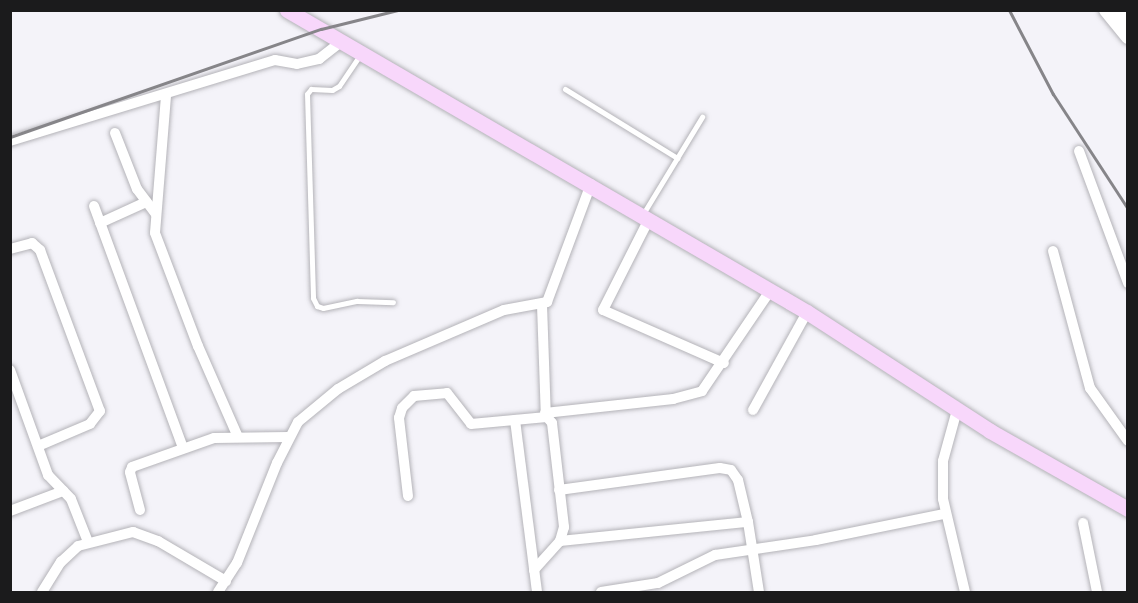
<!DOCTYPE html>
<style>
body{margin:0}
#map{position:relative;width:1138px;height:603px;overflow:hidden;background:#f4f3f9;font-family:"Space Grotesk",sans-serif}
div>[style]{position:absolute}
[style*='--x']{left:calc(var(--x)*1px);top:calc(var(--y)*1px);width:calc(var(--w)*1px);rotate:calc(var(--a)*1deg)}
.roads{filter:drop-shadow(0 0 2px #b4b3b8) drop-shadow(0 0 2px #b4b3b8)}
.lane>*{height:5px;margin:-2.5px;padding:0 2.5px;transform-origin:2.5px;border-radius:2.5px;background:#fff}
.street>*{height:10px;margin:-5px;padding:0 5px;transform-origin:5px;border-radius:5px;background:#fff}
.secondary>*{height:14px;margin:-7px;padding:0 7px;transform-origin:7px;border-radius:7px;background:#fff}
.primary>*{height:15px;margin:-7.5px;padding:0 7.5px;transform-origin:7.5px;border-radius:7.5px;background:#f8d7fb}
.rail>*{height:3px;margin:-1.5px;padding:0 1.5px;transform-origin:1.5px;border-radius:1.5px;background:#868589}
span{translate:-50% -50%;white-space:nowrap;text-align:center;line-height:1.15;-webkit-text-stroke:5px #fff;paint-order:stroke}
.frame{position:absolute;inset:0;border:12px solid #1b1b1c;pointer-events:none}
</style>
<div id="map">
<div class="roads">
<div class="lane">
<div style="--x:360;--y:55;--w:37;--a:124"></div>
<div style="--x:339;--y:86;--w:8;--a:150"></div>
<div style="--x:332;--y:90;--w:21;--a:-177"></div>
<div style="--x:311;--y:89;--w:6;--a:129"></div>
<div style="--x:307;--y:94;--w:204;--a:88.3"></div>
<div style="--x:313;--y:298;--w:9;--a:63"></div>
<div style="--x:317;--y:306;--w:6;--a:18"></div>
<div style="--x:323;--y:308;--w:35;--a:-12"></div>
<div style="--x:357;--y:301;--w:36;--a:2"></div>
<div style="--x:565;--y:89;--w:132;--a:31.6"></div>
<div style="--x:643;--y:214;--w:114;--a:-58.7"></div>
</div>
<div class="street">
<div style="--x:166;--y:96;--w:137;--a:94.6"></div>
<div style="--x:155;--y:233;--w:121;--a:69.2"></div>
<div style="--x:198;--y:346;--w:97;--a:66.3"></div>
<div style="--x:115;--y:133;--w:60;--a:68.6"></div>
<div style="--x:137;--y:189;--w:31;--a:53"></div>
<div style="--x:10;--y:141;--w:277;--a:-17"></div>
<div style="--x:275;--y:60;--w:22;--a:10"></div>
<div style="--x:297;--y:64;--w:23;--a:-13"></div>
<div style="--x:319;--y:59;--w:28;--a:-38"></div>
<div style="--x:1079;--y:151;--w:141;--a:69.6"></div>
<div style="--x:94;--y:206;--w:258;--a:69.8"></div>
<div style="--x:649;--y:219;--w:102;--a:116.8"></div>
<div style="--x:603;--y:310;--w:132;--a:23.7"></div>
<div style="--x:100;--y:223;--w:51;--a:-24.5"></div>
<div style="--x:10;--y:249;--w:23;--a:-15"></div>
<div style="--x:32;--y:243;--w:11;--a:41"></div>
<div style="--x:40;--y:250;--w:172;--a:69.6"></div>
<div style="--x:100;--y:411;--w:16;--a:128"></div>
<div style="--x:90;--y:424;--w:56;--a:157.1"></div>
<div style="--x:1053;--y:251;--w:142;--a:74.9"></div>
<div style="--x:1090;--y:388;--w:65;--a:54.4"></div>
<div style="--x:542;--y:305;--w:112;--a:88"></div>
<div style="--x:10;--y:370;--w:112;--a:70.1"></div>
<div style="--x:48;--y:475;--w:33;--a:46"></div>
<div style="--x:71;--y:499;--w:46;--a:68.4"></div>
<div style="--x:753;--y:410;--w:112;--a:-61.1"></div>
<div style="--x:957;--y:410;--w:53;--a:105.4"></div>
<div style="--x:943;--y:461;--w:38;--a:90"></div>
<div style="--x:943;--y:499;--w:96;--a:76.7"></div>
<div style="--x:545;--y:413;--w:129;--a:-6.2"></div>
<div style="--x:673;--y:399;--w:30;--a:-15"></div>
<div style="--x:702;--y:391;--w:121;--a:-55.8"></div>
<div style="--x:515;--y:420;--w:173;--a:82.7"></div>
<div style="--x:559;--y:490;--w:162;--a:-7.8"></div>
<div style="--x:720;--y:468;--w:11;--a:10"></div>
<div style="--x:731;--y:470;--w:12;--a:55"></div>
<div style="--x:738;--y:480;--w:43;--a:76.6"></div>
<div style="--x:748;--y:522;--w:71;--a:81.1"></div>
<div style="--x:408;--y:496;--w:79;--a:-96.6"></div>
<div style="--x:399;--y:418;--w:10;--a:-73"></div>
<div style="--x:402;--y:408;--w:17;--a:-45"></div>
<div style="--x:414;--y:396;--w:33;--a:-5"></div>
<div style="--x:447;--y:393;--w:39;--a:52"></div>
<div style="--x:471;--y:424;--w:76;--a:-5.3"></div>
<div style="--x:547;--y:417;--w:8;--a:50"></div>
<div style="--x:552;--y:423;--w:105;--a:83.4"></div>
<div style="--x:564;--y:527;--w:15;--a:106"></div>
<div style="--x:560;--y:541;--w:39;--a:132"></div>
<div style="--x:140;--y:510;--w:39;--a:-105"></div>
<div style="--x:130;--y:472;--w:5;--a:-68"></div>
<div style="--x:132;--y:467;--w:87;--a:-19.5"></div>
<div style="--x:214;--y:438;--w:75;--a:-0.8"></div>
<div style="--x:10;--y:511;--w:57;--a:-20.7"></div>
<div style="--x:1083;--y:523;--w:70;--a:78.5"></div>
<div style="--x:560;--y:541;--w:189;--a:-5.8"></div>
<div style="--x:42;--y:592;--w:36;--a:-58"></div>
<div style="--x:61;--y:562;--w:23;--a:-43"></div>
<div style="--x:78;--y:546;--w:57;--a:-14.3"></div>
<div style="--x:133;--y:532;--w:27;--a:20"></div>
<div style="--x:158;--y:541;--w:79;--a:30.5"></div>
<div style="--x:218;--y:592;--w:35;--a:-57"></div>
<div style="--x:237;--y:563;--w:108;--a:-68.2"></div>
<div style="--x:277;--y:463;--w:46;--a:-62.9"></div>
<div style="--x:298;--y:422;--w:52;--a:-39.5"></div>
<div style="--x:338;--y:389;--w:55;--a:-30.8"></div>
<div style="--x:385;--y:361;--w:129;--a:-23.2"></div>
<div style="--x:504;--y:310;--w:44;--a:-10.5"></div>
<div style="--x:547;--y:302;--w:126;--a:-69.6"></div>
<div style="--x:601;--y:592;--w:58;--a:-9"></div>
<div style="--x:658;--y:583;--w:64;--a:-26.2"></div>
<div style="--x:715;--y:555;--w:102;--a:-8.4"></div>
<div style="--x:816;--y:540;--w:131;--a:-11.5"></div>
</div>
<div class="secondary">
<div style="--x:1106;--y:10;--w:35;--a:51"></div>
<div style="--x:1118;--y:10;--w:16;--a:50"></div>
</div>
<div class="primary">
<div style="--x:287;--y:10;--w:601;--a:30.15"></div>
<div style="--x:807;--y:312;--w:218;--a:33"></div>
<div style="--x:990;--y:431;--w:159;--a:29.5"></div>
</div>
</div>
<div class="rail">
<div style="--x:1009;--y:10;--w:95;--a:62.4"></div>
<div style="--x:1053;--y:94;--w:137;--a:56.9"></div>
<div style="--x:10;--y:137;--w:329;--a:-19.2"></div>
<div style="--x:321;--y:29;--w:79;--a:-13.9"></div>
</div>
<div class="frame"></div>
</div>
